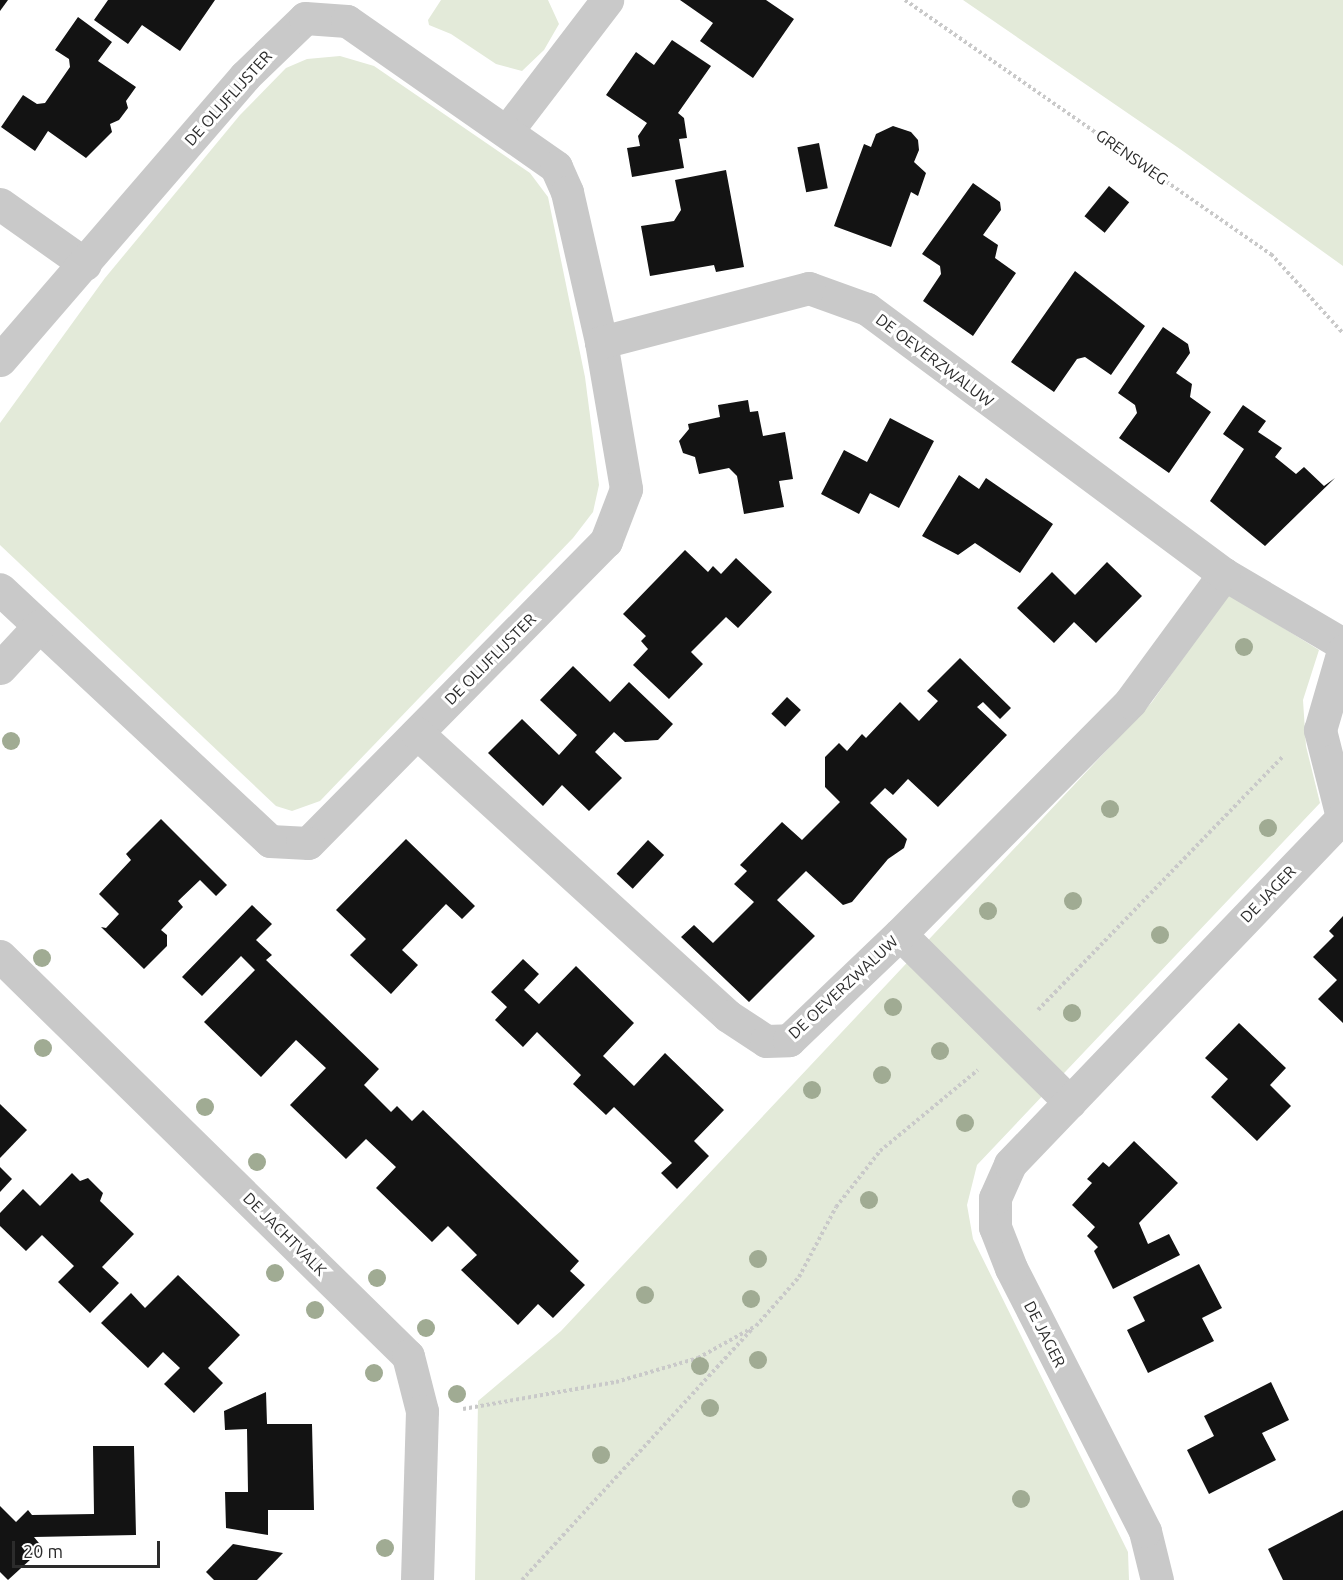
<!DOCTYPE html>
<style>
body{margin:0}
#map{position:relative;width:1343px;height:1580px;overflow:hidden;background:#fff;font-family:Ubuntu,sans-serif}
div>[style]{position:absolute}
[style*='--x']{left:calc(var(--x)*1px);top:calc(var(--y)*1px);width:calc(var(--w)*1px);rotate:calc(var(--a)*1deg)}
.green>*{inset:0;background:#e3ead9}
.building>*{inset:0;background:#131313;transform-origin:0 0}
.path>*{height:4px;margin-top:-2px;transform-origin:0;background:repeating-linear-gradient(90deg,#c9c9c9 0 3px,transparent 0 6px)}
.pedestrian>*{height:33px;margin:-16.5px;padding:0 16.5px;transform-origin:16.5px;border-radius:16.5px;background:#c9c9c9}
.minor>*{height:33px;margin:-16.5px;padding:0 16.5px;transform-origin:16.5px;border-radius:16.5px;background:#c9c9c9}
.trees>*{width:18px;height:18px;margin:-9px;border-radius:50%;background:#a0ab93}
span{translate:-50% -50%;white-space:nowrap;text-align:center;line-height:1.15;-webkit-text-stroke:6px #fff;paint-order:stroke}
.street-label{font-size:16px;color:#2c2c2c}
.scale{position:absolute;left:12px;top:1541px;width:148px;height:27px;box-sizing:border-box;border:3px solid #2c2c2c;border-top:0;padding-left:8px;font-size:18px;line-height:21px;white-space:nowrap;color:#2c2c2c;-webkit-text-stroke:4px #fff;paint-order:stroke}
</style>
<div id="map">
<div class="green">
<div style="clip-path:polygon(441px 0,548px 0,559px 24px,544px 50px,522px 71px,496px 64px,451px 34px,429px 25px,428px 20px)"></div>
<div style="clip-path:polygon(963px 0,1343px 0,1343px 266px,1180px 149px)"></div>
<div style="clip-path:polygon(340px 56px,374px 66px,530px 173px,548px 197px,585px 377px,599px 485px,593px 512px,573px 538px,320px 801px,292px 811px,276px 806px,0 545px,0 423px,105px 278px,240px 115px,286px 68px,307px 59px)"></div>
<div style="clip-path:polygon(1228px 594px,1319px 650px,1303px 700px,1306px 746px,1320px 803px,977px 1165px,967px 1205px,973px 1239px,1128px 1552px,1129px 1580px,475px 1580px,478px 1401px,561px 1331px,1152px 702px)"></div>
</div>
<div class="building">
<div style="clip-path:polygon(0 0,8px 0,0 11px)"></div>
<div style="clip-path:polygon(108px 0,215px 0,180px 51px,142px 25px,128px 44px,94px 20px)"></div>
<div style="clip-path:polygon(680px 0,766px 0,794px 19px,753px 78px,700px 41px,713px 23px)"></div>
<div style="clip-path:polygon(78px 17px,112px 42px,98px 61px,136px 87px,126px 101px,128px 108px,119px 120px,110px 124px,112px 132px,86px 158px,48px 131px,35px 151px,1px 127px,23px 95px,37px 104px,45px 103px,70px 67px,69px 59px,55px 50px)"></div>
<div style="clip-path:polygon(672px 40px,711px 66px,678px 113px,684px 118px,687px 138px,679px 139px,684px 168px,632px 177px,627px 148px,640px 146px,638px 136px,647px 123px,606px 95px,636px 52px,654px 65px)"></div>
<div style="clip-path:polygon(893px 126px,911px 132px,918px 140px,919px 150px,914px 162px,926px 173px,918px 196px,911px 192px,891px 247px,834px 226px,864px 144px,871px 147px,876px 134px)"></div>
<div style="left:819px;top:143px;width:46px;height:22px;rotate:79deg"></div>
<div style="clip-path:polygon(726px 170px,744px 267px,716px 272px,714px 265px,650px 276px,641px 226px,674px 221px,681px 210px,675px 180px)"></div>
<div style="clip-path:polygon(973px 183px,1000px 202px,1001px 210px,983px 235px,998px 245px,995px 258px,1016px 273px,973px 336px,923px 301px,941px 274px,940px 266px,922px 254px)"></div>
<div style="left:1109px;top:186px;width:26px;height:39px;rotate:39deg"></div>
<div style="clip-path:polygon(1075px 271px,1145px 326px,1111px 375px,1085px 357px,1077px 359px,1054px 392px,1011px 362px)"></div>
<div style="clip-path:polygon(1163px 327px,1188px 344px,1190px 353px,1176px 373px,1192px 384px,1190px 397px,1211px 412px,1169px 473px,1119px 438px,1137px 413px,1135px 405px,1118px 393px)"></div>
<div style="clip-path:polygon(748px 400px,750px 412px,758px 411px,763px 436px,785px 432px,793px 479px,779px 481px,784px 507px,744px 514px,737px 476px,729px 468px,699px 474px,695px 457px,683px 453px,679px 441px,689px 429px,688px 424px,720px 417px,718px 405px)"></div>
<div style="clip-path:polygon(1243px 405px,1266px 421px,1258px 432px,1282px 448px,1275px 457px,1296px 474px,1304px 467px,1324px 486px,1335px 478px,1265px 546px,1210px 501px,1244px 449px,1223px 434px)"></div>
<div style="clip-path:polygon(890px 418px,934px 441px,899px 508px,870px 493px,859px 514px,821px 494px,844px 450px,867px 462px)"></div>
<div style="clip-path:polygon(959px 475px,979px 489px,986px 478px,1053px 524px,1020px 573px,975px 543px,958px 555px,922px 536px)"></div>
<div style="clip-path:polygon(685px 550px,708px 572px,713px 566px,721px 574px,736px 558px,772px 592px,738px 628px,726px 617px,691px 652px,703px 664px,669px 699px,633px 665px,648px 649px,641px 641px,646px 636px,623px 614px)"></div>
<div style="clip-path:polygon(1107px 562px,1142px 596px,1096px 643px,1074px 622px,1054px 643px,1017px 608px,1052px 572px,1075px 595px)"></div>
<div style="clip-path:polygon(960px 658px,1011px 708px,1000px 719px,983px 702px,977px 707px,1007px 735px,938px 807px,908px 779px,893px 795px,885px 788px,870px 803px,907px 839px,904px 848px,888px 859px,852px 902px,843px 905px,806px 871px,777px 900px,815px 936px,749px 1002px,681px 937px,694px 925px,713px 943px,754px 902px,734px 884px,747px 871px,740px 865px,782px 822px,802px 840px,840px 802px,825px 787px,825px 757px,839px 743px,847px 751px,862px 734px,866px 738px,900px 702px,919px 721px,938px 701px,927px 691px)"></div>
<div style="clip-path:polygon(573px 666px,610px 702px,629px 682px,673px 724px,658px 740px,625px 742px,614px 732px,595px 752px,622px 778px,589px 811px,562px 785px,543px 806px,488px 753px,522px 719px,559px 755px,577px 735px,540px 700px)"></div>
<div style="left:787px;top:697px;width:19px;height:23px;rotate:43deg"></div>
<div style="clip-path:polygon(161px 819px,227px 885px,216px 896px,200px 880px,178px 901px,183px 907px,161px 930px,167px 935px,167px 946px,144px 969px,101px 927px,106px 928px,119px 914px,99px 894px,131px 860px,126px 854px)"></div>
<div style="clip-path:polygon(406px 839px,475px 906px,462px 919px,446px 904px,402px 950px,418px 965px,391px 994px,350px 955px,366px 939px,336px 910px)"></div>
<div style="left:648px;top:840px;width:22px;height:46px;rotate:43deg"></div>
<div style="clip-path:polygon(252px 905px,272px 924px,256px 940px,272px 955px,266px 960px,379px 1069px,364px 1085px,391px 1112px,397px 1106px,412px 1121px,423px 1110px,579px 1261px,570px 1271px,585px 1285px,553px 1318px,538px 1304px,518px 1325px,461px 1270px,477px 1255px,448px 1226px,432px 1242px,376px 1188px,396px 1167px,366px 1139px,346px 1159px,290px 1105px,326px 1068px,296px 1040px,261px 1077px,204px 1022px,255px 970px,241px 956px,202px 996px,182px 977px)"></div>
<div style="clip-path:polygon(1343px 916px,1343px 1023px,1318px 999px,1337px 980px,1313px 957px,1334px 936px,1329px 931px)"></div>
<div style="clip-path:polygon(523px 959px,539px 974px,524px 990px,539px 1004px,576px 966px,634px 1023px,603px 1056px,634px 1086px,665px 1053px,724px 1110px,694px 1141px,709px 1156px,677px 1189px,661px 1173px,672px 1163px,614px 1107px,606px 1115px,573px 1084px,581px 1075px,537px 1032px,523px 1047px,495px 1020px,507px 1007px,491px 992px)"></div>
<div style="clip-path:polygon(1239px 1023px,1286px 1068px,1270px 1085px,1291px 1106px,1257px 1141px,1211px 1097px,1228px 1079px,1205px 1058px)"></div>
<div style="clip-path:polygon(0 1104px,27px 1130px,0 1158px)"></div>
<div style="clip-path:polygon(1134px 1141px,1178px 1183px,1139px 1223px,1148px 1244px,1169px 1234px,1180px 1255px,1113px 1289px,1094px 1251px,1098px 1247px,1087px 1236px,1095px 1227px,1072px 1205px,1092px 1183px,1087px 1179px,1103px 1162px,1109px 1167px)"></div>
<div style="clip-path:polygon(0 1167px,12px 1179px,0 1192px)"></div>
<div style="clip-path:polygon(72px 1173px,80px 1181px,88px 1178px,103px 1193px,100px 1201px,134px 1234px,102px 1267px,119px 1283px,90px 1313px,58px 1282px,74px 1266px,42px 1235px,26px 1251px,0 1226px,0 1213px,23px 1189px,40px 1206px)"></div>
<div style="clip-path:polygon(1199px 1264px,1222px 1308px,1202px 1318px,1214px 1341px,1148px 1373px,1127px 1330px,1145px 1321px,1133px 1297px)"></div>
<div style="clip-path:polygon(178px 1275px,240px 1335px,208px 1368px,223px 1383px,194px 1413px,164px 1384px,180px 1368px,163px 1352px,148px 1368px,101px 1323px,131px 1293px,145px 1308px)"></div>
<div style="clip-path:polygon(1271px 1382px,1289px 1420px,1262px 1433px,1276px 1460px,1209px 1494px,1187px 1450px,1214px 1436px,1204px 1416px)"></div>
<div style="clip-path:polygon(266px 1392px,267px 1424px,312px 1424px,314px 1510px,268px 1510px,268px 1535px,226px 1528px,225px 1492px,248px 1492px,247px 1429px,225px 1430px,224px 1411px)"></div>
<div style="clip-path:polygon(93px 1446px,134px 1446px,136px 1535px,34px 1537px,43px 1548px,8px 1580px,0 1572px,0 1506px,16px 1522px,28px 1510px,32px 1515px,94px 1514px)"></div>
<div style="clip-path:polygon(1343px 1510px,1343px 1580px,1283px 1580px,1268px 1549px)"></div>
<div style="clip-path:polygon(233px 1544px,283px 1553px,257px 1580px,214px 1580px,206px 1572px)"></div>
</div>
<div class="path">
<div style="--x:905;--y:0;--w:446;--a:34.8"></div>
<div style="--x:1271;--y:254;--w:107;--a:47.7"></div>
<div style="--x:1038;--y:1010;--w:353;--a:-46"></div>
<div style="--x:463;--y:1409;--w:155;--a:-10"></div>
<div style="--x:616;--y:1382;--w:85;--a:-16.3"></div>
<div style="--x:698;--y:1358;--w:66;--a:-28.9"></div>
<div style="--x:756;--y:1326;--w:65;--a:-48.7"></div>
<div style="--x:799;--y:1277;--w:79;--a:-62.1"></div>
<div style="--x:836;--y:1207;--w:71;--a:-51.8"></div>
<div style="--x:880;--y:1151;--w:127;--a:-39.6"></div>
<div style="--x:522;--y:1580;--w:342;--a:-47.5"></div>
</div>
<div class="pedestrian">
<div style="--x:1224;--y:574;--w:138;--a:30.5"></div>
<div style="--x:1342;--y:817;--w:90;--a:-104.2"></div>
<div style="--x:1320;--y:730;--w:82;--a:-73.8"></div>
<div style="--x:900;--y:934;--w:239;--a:44.7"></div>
</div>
<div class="minor">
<div style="--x:507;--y:131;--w:165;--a:-52.6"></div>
<div style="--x:0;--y:204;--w:104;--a:35.2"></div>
<div style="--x:0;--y:360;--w:375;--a:-49.2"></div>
<div style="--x:245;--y:76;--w:83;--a:-44"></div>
<div style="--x:305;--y:18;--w:42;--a:4.1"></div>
<div style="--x:347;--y:21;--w:255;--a:34.9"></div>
<div style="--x:556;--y:167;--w:27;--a:66"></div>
<div style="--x:567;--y:192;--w:154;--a:77.2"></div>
<div style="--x:601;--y:342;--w:149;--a:80.3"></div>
<div style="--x:626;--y:489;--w:56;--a:111"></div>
<div style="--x:606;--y:541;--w:424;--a:134.6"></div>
<div style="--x:308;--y:843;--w:38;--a:-177"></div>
<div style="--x:270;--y:841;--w:369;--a:-137"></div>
<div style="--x:0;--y:668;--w:57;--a:-47.1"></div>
<div style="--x:417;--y:733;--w:420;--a:42.3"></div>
<div style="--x:728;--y:1016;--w:45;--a:33.3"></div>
<div style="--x:766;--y:1041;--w:23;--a:-2"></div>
<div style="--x:789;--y:1040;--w:153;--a:-43.7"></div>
<div style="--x:900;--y:934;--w:327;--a:-45.2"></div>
<div style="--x:1130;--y:702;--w:159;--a:-53.7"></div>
<div style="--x:1224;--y:574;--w:445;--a:-143.4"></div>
<div style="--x:867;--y:309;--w:62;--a:-160.1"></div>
<div style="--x:809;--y:288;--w:215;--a:165.4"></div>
<div style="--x:0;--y:956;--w:571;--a:44.43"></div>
<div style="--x:408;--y:1356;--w:57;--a:75.7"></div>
<div style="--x:422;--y:1411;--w:169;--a:91.7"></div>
<div style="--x:1157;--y:1580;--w:50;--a:-103.8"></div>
<div style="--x:1145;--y:1531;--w:295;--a:-117"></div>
<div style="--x:1011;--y:1268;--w:44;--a:-111.3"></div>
<div style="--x:995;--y:1227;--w:29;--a:-90"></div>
<div style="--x:995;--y:1198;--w:37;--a:-66"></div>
<div style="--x:1010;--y:1164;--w:481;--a:-46.2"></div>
</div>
<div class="trees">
<div style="left:1244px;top:647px"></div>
<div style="left:11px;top:741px"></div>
<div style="left:1110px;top:809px"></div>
<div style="left:1268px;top:828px"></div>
<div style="left:1073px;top:901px"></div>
<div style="left:988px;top:911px"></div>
<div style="left:1160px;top:935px"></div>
<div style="left:42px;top:958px"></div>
<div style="left:893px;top:1007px"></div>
<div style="left:1072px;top:1013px"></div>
<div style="left:43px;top:1048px"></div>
<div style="left:940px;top:1051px"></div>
<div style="left:882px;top:1075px"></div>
<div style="left:812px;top:1090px"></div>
<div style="left:205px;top:1107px"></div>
<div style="left:965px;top:1123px"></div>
<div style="left:257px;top:1162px"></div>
<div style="left:869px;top:1200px"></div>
<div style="left:758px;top:1259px"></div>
<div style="left:275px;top:1273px"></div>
<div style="left:377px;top:1278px"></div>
<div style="left:645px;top:1295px"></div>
<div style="left:751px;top:1299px"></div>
<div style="left:315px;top:1310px"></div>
<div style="left:426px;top:1328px"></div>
<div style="left:758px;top:1360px"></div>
<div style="left:700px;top:1366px"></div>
<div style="left:374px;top:1373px"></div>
<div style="left:457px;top:1394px"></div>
<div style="left:710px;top:1408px"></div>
<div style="left:601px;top:1455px"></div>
<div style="left:1021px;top:1499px"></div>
<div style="left:385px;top:1548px"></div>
</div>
<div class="street-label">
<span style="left:228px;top:98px;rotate:-48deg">DE OLIJFLIJSTER</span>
<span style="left:1132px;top:157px;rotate:35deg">GRENSWEG</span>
<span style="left:935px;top:360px;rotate:37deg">DE OEVERZWALUW</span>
<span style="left:490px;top:659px;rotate:-45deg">DE OLIJFLIJSTER</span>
<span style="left:1268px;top:894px;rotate:-46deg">DE JAGER</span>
<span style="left:843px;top:987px;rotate:-43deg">DE OEVERZWALUW</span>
<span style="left:285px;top:1234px;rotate:45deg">DE JACHTVALK</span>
<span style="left:1045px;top:1334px;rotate:63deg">DE JAGER</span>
</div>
<div class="scale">20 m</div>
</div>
